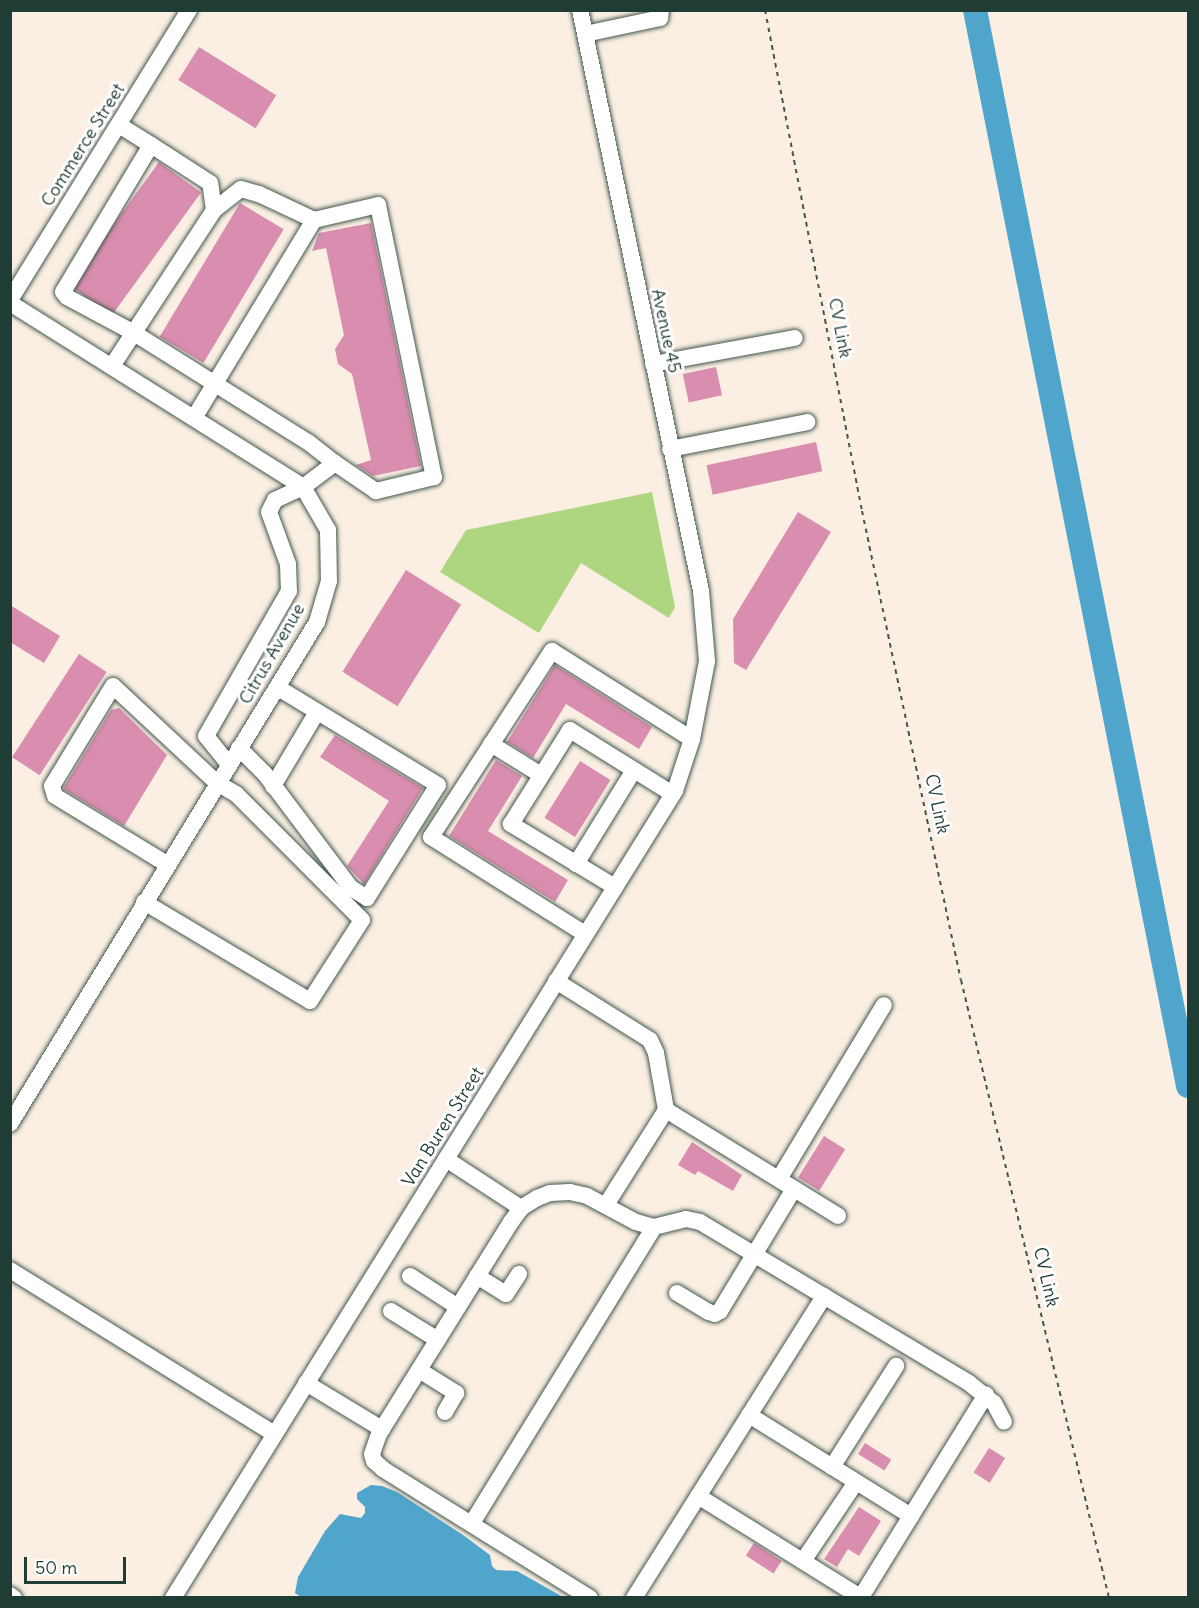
<!DOCTYPE html>
<style>
body{margin:0}
#map{position:relative;width:1199px;height:1608px;overflow:hidden;background:#faefe2;font-family:Delius,sans-serif}
div>[style]{position:absolute}
[style*='--x']{left:calc(var(--x)*1px);top:calc(var(--y)*1px);width:calc(var(--w)*1px);rotate:calc(var(--a)*1deg)}
.green>*{inset:0;background:#aed681}
.water>*{inset:0;background:#4fa5cb}
.river>*{height:24px;margin:-12px;padding:0 12px;transform-origin:12px;border-radius:12px;background:#4fa5cb}
.building>*{inset:0;background:#da8eaf;transform-origin:0 0}
.path>*{height:2px;margin-top:-1px;transform-origin:0;background:repeating-linear-gradient(90deg,#40584e 0 4.5px,transparent 0 9px)}
.roads{filter:drop-shadow(0 0 2px #40584e) drop-shadow(0 0 2px #40584e)}
.minor>*{height:16px;margin:-8px;padding:0 8px;transform-origin:8px;border-radius:8px;background:#fff}
span{translate:-50% -50%;white-space:nowrap;text-align:center;line-height:1.15;-webkit-text-stroke:6px #fff;paint-order:stroke}
.street-label{font-size:18px;color:#1f3d34}
.frame{position:absolute;inset:0;border:12px solid #1f3d34;pointer-events:none}
.scale{position:absolute;left:24px;top:1557px;width:102px;height:27px;box-sizing:border-box;border:3px solid #1f3d34;border-top:0;padding-left:8px;font-size:18px;line-height:21px;white-space:nowrap;color:#1f3d34;-webkit-text-stroke:4px #fff;paint-order:stroke}
</style>
<div id="map">
<div class="green">
<div style="clip-path:polygon(652px 492px,675px 607px,669px 618px,581px 563px,539px 633px,440px 572px,466px 530px)"></div>
</div>
<div class="water">
<div style="clip-path:polygon(371px 1485px,382px 1486px,397px 1492px,463px 1535px,490px 1555px,492px 1566px,496px 1570px,517px 1571px,563px 1597px,301px 1597px,295px 1593px,298px 1577px,325px 1531px,340px 1514px,361px 1518px,365px 1513px,365px 1507px,357px 1499px,357px 1493px)"></div>
</div>
<div class="river">
<div style="--x:975;--y:10;--w:1097;--a:78.8"></div>
</div>
<div class="building">
<div style="left:199px;top:47px;width:91px;height:39px;rotate:32deg"></div>
<div style="left:159px;top:162px;width:52px;height:152px;rotate:36deg"></div>
<div style="left:240px;top:203px;width:51px;height:156px;rotate:31deg"></div>
<div style="clip-path:polygon(371px 223px,421px 466px,373px 476px,356px 465px,371px 460px,352px 374px,338px 364px,335px 349px,344px 335px,326px 248px,312px 251px,319px 233px)"></div>
<div style="left:716px;top:367px;width:29px;height:34px;rotate:78deg"></div>
<div style="left:816px;top:442px;width:30px;height:112px;rotate:78deg"></div>
<div style="clip-path:polygon(798px 512px,831px 532px,746px 670px,734px 663px,733px 619px)"></div>
<div style="left:406px;top:570px;width:65px;height:120px;rotate:32deg"></div>
<div style="clip-path:polygon(10px 605px,60px 636px,44px 663px,10px 642px)"></div>
<div style="left:79px;top:654px;width:33px;height:123px;rotate:33deg"></div>
<div style="clip-path:polygon(555px 665px,652px 727px,639px 749px,566px 704px,533px 758px,507px 742px)"></div>
<div style="clip-path:polygon(119px 708px,167px 755px,124px 826px,65px 790px,64px 787px,111px 710px)"></div>
<div style="clip-path:polygon(335px 735px,423px 788px,364px 884px,347px 866px,389px 801px,320px 757px)"></div>
<div style="clip-path:polygon(496px 760px,522px 776px,488px 831px,568px 880px,555px 902px,449px 836px)"></div>
<div style="left:580px;top:761px;width:36px;height:67px;rotate:32deg"></div>
<div style="left:824px;top:1136px;width:25px;height:49px;rotate:32deg"></div>
<div style="clip-path:polygon(692px 1142px,742px 1175px,733px 1191px,698px 1171px,695px 1175px,678px 1165px)"></div>
<div style="left:865px;top:1443px;width:31px;height:13px;rotate:32deg"></div>
<div style="left:989px;top:1448px;width:19px;height:29px;rotate:32deg"></div>
<div style="clip-path:polygon(859px 1507px,881px 1521px,859px 1556px,848px 1549px,837px 1567px,824px 1559px)"></div>
<div style="left:754px;top:1543px;width:33px;height:15px;rotate:33deg"></div>
</div>
<div class="path">
<div style="--x:765;--y:10;--w:510;--a:79.04"></div>
<div style="--x:862;--y:511;--w:479;--a:78.1"></div>
<div style="--x:961;--y:980;--w:635;--a:76.53"></div>
</div>
<div class="roads">
<div class="minor">
<div style="--x:585;--y:34;--w:77;--a:-12"></div>
<div style="--x:660;--y:18;--w:8;--a:-83"></div>
<div style="--x:119;--y:125;--w:38;--a:32"></div>
<div style="--x:214;--y:210;--w:27;--a:-98"></div>
<div style="--x:210;--y:183;--w:70;--a:-147.2"></div>
<div style="--x:151;--y:145;--w:171;--a:120.9"></div>
<div style="--x:63;--y:292;--w:6;--a:51"></div>
<div style="--x:67;--y:297;--w:76;--a:28.2"></div>
<div style="--x:134;--y:333;--w:205;--a:32.1"></div>
<div style="--x:308;--y:442;--w:34;--a:38"></div>
<div style="--x:10;--y:300;--w:341;--a:-58.3"></div>
<div style="--x:10;--y:303;--w:346;--a:32.1"></div>
<div style="--x:303;--y:487;--w:50;--a:59.8"></div>
<div style="--x:328;--y:530;--w:51;--a:88.9"></div>
<div style="--x:329;--y:581;--w:43;--a:106.3"></div>
<div style="--x:317;--y:622;--w:588;--a:121.45"></div>
<div style="--x:653;--y:364;--w:144;--a:-10.4"></div>
<div style="--x:112;--y:366;--w:186;--a:-56.8"></div>
<div style="--x:214;--y:210;--w:34;--a:-38"></div>
<div style="--x:241;--y:189;--w:19;--a:16"></div>
<div style="--x:259;--y:194;--w:61;--a:25.3"></div>
<div style="--x:314;--y:220;--w:66;--a:-13.2"></div>
<div style="--x:378;--y:205;--w:278;--a:78.4"></div>
<div style="--x:434;--y:477;--w:60;--a:166.4"></div>
<div style="--x:376;--y:491;--w:50;--a:-145.7"></div>
<div style="--x:335;--y:463;--w:40;--a:143"></div>
<div style="--x:303;--y:487;--w:31;--a:155"></div>
<div style="--x:275;--y:500;--w:13;--a:117"></div>
<div style="--x:269;--y:512;--w:55;--a:69.9"></div>
<div style="--x:288;--y:564;--w:27;--a:88"></div>
<div style="--x:289;--y:591;--w:167;--a:119.8"></div>
<div style="--x:206;--y:736;--w:36;--a:51"></div>
<div style="--x:194;--y:418;--w:232;--a:-58.8"></div>
<div style="--x:670;--y:449;--w:140;--a:-11.1"></div>
<div style="--x:491;--y:744;--w:59;--a:31.8"></div>
<div style="--x:239;--y:748;--w:37;--a:45"></div>
<div style="--x:265;--y:774;--w:143;--a:53"></div>
<div style="--x:351;--y:888;--w:19;--a:32"></div>
<div style="--x:367;--y:898;--w:133;--a:-57.9"></div>
<div style="--x:438;--y:785;--w:188;--a:-148.7"></div>
<div style="--x:273;--y:786;--w:86;--a:-59.3"></div>
<div style="--x:576;--y:864;--w:110;--a:-58.3"></div>
<div style="--x:615;--y:887;--w:122;--a:-148.8"></div>
<div style="--x:511;--y:824;--w:111;--a:-57.9"></div>
<div style="--x:570;--y:730;--w:121;--a:31.9"></div>
<div style="--x:144;--y:902;--w:193;--a:30.8"></div>
<div style="--x:310;--y:1001;--w:96;--a:-57.3"></div>
<div style="--x:362;--y:920;--w:178;--a:-135"></div>
<div style="--x:236;--y:794;--w:22;--a:-150"></div>
<div style="--x:217;--y:783;--w:142;--a:-137"></div>
<div style="--x:113;--y:686;--w:117;--a:121.4"></div>
<div style="--x:52;--y:786;--w:10;--a:73"></div>
<div style="--x:55;--y:796;--w:131;--a:31.3"></div>
<div style="--x:585;--y:934;--w:182;--a:-147.8"></div>
<div style="--x:431;--y:837;--w:222;--a:-57"></div>
<div style="--x:552;--y:651;--w:165;--a:32.2"></div>
<div style="--x:556;--y:981;--w:111;--a:32.1"></div>
<div style="--x:650;--y:1040;--w:14;--a:65"></div>
<div style="--x:656;--y:1053;--w:58;--a:80"></div>
<div style="--x:666;--y:1110;--w:202;--a:31.6"></div>
<div style="--x:446;--y:1159;--w:90;--a:33.2"></div>
<div style="--x:779;--y:1179;--w:203;--a:-58.9"></div>
<div style="--x:606;--y:1205;--w:112;--a:-57.7"></div>
<div style="--x:10;--y:1270;--w:311;--a:31.8"></div>
<div style="--x:410;--y:1276;--w:57;--a:32.9"></div>
<div style="--x:477;--y:1276;--w:34;--a:32"></div>
<div style="--x:506;--y:1294;--w:24;--a:-57"></div>
<div style="--x:677;--y:1293;--w:37;--a:31"></div>
<div style="--x:709;--y:1312;--w:6;--a:18"></div>
<div style="--x:715;--y:1314;--w:6;--a:-31"></div>
<div style="--x:720;--y:1311;--w:143;--a:-58.8"></div>
<div style="--x:391;--y:1311;--w:55;--a:31.7"></div>
<div style="--x:419;--y:1370;--w:44;--a:31.9"></div>
<div style="--x:456;--y:1393;--w:22;--a:120"></div>
<div style="--x:306;--y:1383;--w:89;--a:31.2"></div>
<div style="--x:749;--y:1415;--w:191;--a:31.9"></div>
<div style="--x:832;--y:1467;--w:120;--a:-57.6"></div>
<div style="--x:698;--y:1496;--w:193;--a:31.9"></div>
<div style="--x:472;--y:1523;--w:347;--a:-58.4"></div>
<div style="--x:803;--y:1561;--w:95;--a:-56.1"></div>
<div style="--x:10;--y:1595;--w:5;--a:37"></div>
<div style="--x:861;--y:1597;--w:238;--a:-58.3"></div>
<div style="--x:173;--y:1598;--w:950;--a:-58.12"></div>
<div style="--x:675;--y:791;--w:55;--a:-71.9"></div>
<div style="--x:692;--y:739;--w:79;--a:-79.1"></div>
<div style="--x:707;--y:661;--w:70;--a:-94.9"></div>
<div style="--x:701;--y:591;--w:593;--a:-101.76"></div>
<div style="--x:590;--y:1598;--w:244;--a:-148.1"></div>
<div style="--x:383;--y:1469;--w:12;--a:-138"></div>
<div style="--x:374;--y:1461;--w:7;--a:-106"></div>
<div style="--x:372;--y:1454;--w:21;--a:-71"></div>
<div style="--x:379;--y:1434;--w:250;--a:-58.1"></div>
<div style="--x:511;--y:1222;--w:17;--a:-54"></div>
<div style="--x:521;--y:1208;--w:19;--a:-32"></div>
<div style="--x:537;--y:1198;--w:14;--a:-21"></div>
<div style="--x:550;--y:1193;--w:20;--a:-3"></div>
<div style="--x:570;--y:1192;--w:17;--a:13"></div>
<div style="--x:587;--y:1196;--w:55;--a:28"></div>
<div style="--x:636;--y:1222;--w:19;--a:16"></div>
<div style="--x:654;--y:1227;--w:33;--a:-14"></div>
<div style="--x:686;--y:1219;--w:14;--a:12"></div>
<div style="--x:700;--y:1222;--w:313;--a:30.9"></div>
<div style="--x:969;--y:1383;--w:32;--a:39"></div>
<div style="--x:994;--y:1403;--w:21;--a:62"></div>
<div style="--x:634;--y:1598;--w:357;--a:-57.8"></div>
</div>
</div>
<div class="street-label">
<span style="left:83px;top:145px;rotate:-58deg">Commerce Street</span>
<span style="left:840px;top:328px;rotate:79deg">CV Link</span>
<span style="left:666px;top:331px;rotate:78deg">Avenue 45</span>
<span style="left:272px;top:654px;rotate:-60deg">Citrus Avenue</span>
<span style="left:937px;top:804px;rotate:78deg">CV Link</span>
<span style="left:443px;top:1127px;rotate:-58deg">Van Buren Street</span>
<span style="left:1046px;top:1277px;rotate:77deg">CV Link</span>
</div>
<div class="frame"></div>
<div class="scale">50 m</div>
</div>
